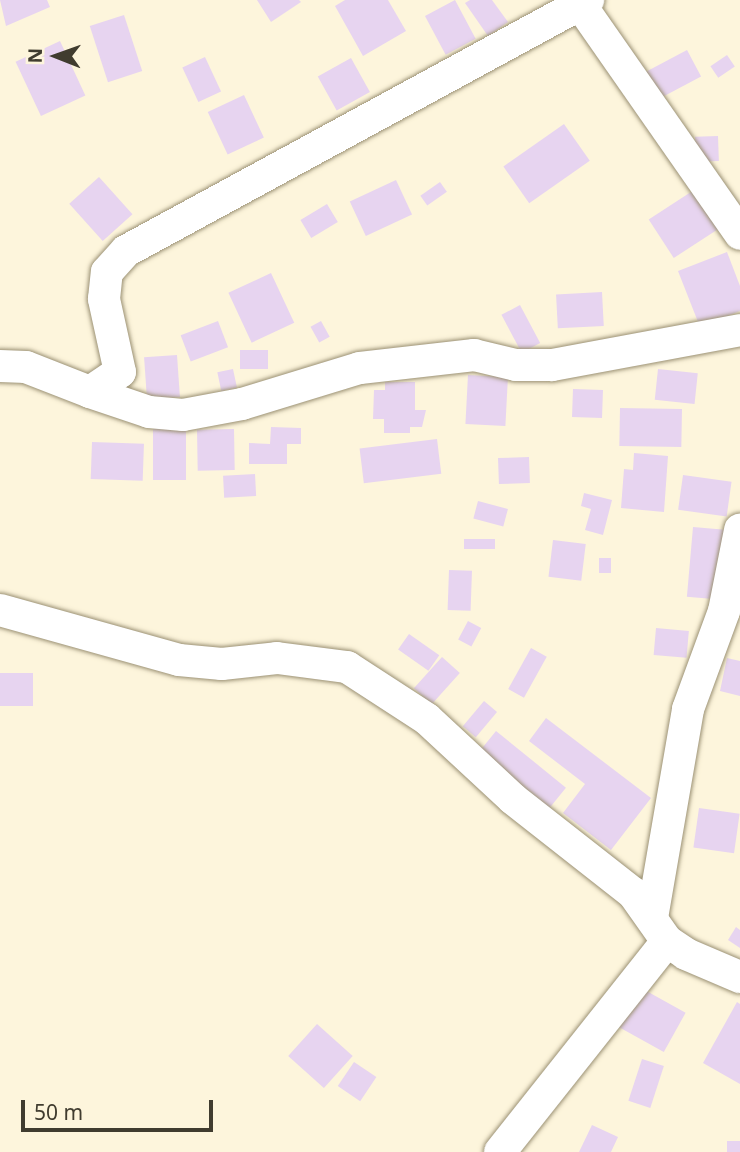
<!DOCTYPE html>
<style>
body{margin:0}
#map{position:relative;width:740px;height:1152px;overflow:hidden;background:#fdf5dc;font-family:"Noto Sans",sans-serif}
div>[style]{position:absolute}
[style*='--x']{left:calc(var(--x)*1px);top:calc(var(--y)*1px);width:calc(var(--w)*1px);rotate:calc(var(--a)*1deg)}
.building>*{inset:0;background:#e7d4f0;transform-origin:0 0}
.roads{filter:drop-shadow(0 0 2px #9b9174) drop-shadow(0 0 2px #9b9174)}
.minor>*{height:32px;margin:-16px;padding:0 16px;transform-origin:16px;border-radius:16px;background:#fff}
span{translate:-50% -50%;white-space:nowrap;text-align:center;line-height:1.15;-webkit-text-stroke:7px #fdf5dc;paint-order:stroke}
.north{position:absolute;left:21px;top:21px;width:70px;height:70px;-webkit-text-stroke:5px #fdf5dc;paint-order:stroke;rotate:271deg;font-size:19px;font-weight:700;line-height:28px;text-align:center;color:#403c2f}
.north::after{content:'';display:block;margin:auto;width:24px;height:32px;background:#403c2f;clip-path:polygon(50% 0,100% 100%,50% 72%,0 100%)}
.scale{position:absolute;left:21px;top:1100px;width:192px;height:32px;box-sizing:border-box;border:4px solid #403c2f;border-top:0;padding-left:9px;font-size:21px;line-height:24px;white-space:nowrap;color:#403c2f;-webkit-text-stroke:5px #fdf5dc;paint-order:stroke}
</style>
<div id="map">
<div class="building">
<div style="clip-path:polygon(0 0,47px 0,50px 7px,6px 26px)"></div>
<div style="clip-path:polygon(257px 0,299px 0,301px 2px,271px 22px)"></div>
<div style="clip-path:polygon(345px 0,388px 0,406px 31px,363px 56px,335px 6px)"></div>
<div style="left:455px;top:0;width:44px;height:34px;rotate:62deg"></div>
<div style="clip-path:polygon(470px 0,492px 0,508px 22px,488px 36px,465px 3px)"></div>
<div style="left:124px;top:15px;width:59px;height:36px;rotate:72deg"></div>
<div style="left:60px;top:41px;width:60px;height:49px;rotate:65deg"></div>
<div style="left:687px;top:50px;width:30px;height:47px;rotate:62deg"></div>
<div style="left:727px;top:55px;width:14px;height:20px;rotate:56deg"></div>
<div style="left:205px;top:57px;width:38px;height:25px;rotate:65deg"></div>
<div style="left:351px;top:58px;width:39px;height:38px;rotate:61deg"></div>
<div style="left:244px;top:95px;width:47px;height:40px;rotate:65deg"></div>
<div style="left:564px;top:124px;width:45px;height:74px;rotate:55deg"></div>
<div style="left:718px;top:136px;width:25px;height:23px;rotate:88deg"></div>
<div style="left:99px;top:177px;width:50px;height:40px;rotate:48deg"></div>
<div style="left:396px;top:180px;width:38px;height:51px;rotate:65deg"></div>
<div style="left:440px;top:182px;width:12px;height:24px;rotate:55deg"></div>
<div style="left:694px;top:190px;width:46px;height:54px;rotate:57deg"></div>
<div style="left:327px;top:204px;width:21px;height:31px;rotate:59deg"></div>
<div style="clip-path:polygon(727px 252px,740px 286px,740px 311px,700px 327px,678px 271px)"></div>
<div style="left:271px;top:273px;width:55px;height:47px;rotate:65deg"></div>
<div style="left:602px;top:292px;width:34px;height:46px;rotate:87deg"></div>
<div style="left:520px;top:305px;width:43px;height:21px;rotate:62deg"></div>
<div style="left:218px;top:321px;width:28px;height:40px;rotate:69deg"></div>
<div style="left:321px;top:321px;width:18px;height:12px;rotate:61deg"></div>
<div style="left:240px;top:350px;width:28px;height:19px"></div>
<div style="left:177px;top:355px;width:42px;height:33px;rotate:86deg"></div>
<div style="left:233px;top:369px;width:19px;height:16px;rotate:78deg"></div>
<div style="left:658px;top:369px;width:40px;height:31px;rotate:6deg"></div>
<div style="left:468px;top:375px;width:40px;height:49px;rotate:3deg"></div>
<div style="clip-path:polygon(385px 382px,415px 382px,415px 410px,426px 410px,422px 427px,410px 427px,410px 433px,384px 433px,384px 419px,373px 419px,374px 390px,385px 390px)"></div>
<div style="left:573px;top:389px;width:30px;height:28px;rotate:2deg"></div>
<div style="left:620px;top:408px;width:62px;height:38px;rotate:1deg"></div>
<div style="clip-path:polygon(271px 427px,301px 428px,301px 444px,287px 444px,287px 464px,249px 464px,249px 443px,270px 444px)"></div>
<div style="left:153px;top:429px;width:33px;height:51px"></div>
<div style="left:234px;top:429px;width:41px;height:37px;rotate:89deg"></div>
<div style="left:437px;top:439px;width:35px;height:78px;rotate:83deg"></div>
<div style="left:92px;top:442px;width:52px;height:37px;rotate:2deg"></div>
<div style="clip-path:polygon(634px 453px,668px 456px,664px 512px,621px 508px,624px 469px,633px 470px)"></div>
<div style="left:529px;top:457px;width:26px;height:31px;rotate:88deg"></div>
<div style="left:255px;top:474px;width:22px;height:32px;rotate:87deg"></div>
<div style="left:683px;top:475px;width:49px;height:35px;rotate:8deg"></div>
<div style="clip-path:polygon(584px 493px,612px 500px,603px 535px,585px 530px,591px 509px,581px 506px)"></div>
<div style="left:478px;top:501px;width:31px;height:18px;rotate:15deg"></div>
<div style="left:693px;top:527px;width:32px;height:70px;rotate:5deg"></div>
<div style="left:464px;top:539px;width:31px;height:10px"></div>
<div style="left:553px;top:540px;width:33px;height:37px;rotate:7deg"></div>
<div style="left:599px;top:558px;width:12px;height:15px"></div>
<div style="left:449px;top:570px;width:23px;height:40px;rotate:2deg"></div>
<div style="left:468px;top:621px;width:15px;height:21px;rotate:28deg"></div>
<div style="left:656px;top:628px;width:33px;height:27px;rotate:5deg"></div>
<div style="left:409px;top:634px;width:37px;height:19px;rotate:35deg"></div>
<div style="left:531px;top:648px;width:18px;height:47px;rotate:29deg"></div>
<div style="left:442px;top:657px;width:24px;height:42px;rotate:42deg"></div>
<div style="clip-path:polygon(727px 658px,740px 661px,740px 696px,720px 691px)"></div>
<div style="left:0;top:673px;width:33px;height:33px"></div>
<div style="left:484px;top:701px;width:17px;height:33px;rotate:40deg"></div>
<div style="clip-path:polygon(546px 718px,651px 798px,611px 850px,563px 813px,585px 784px,529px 741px)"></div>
<div style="left:496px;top:731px;width:90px;height:30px;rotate:39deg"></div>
<div style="left:699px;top:808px;width:41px;height:40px;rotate:8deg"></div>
<div style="clip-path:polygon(736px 927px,740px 930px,740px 948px,728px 940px)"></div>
<div style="left:641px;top:988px;width:51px;height:45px;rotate:29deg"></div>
<div style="clip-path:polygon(737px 1002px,740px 1004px,740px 1084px,703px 1063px)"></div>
<div style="left:317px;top:1024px;width:48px;height:43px;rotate:42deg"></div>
<div style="left:642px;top:1059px;width:23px;height:44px;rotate:18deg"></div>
<div style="left:354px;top:1062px;width:27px;height:29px;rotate:34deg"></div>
<div style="clip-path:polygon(592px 1125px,618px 1137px,611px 1152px,579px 1152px)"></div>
<div style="left:727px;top:1141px;width:13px;height:11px"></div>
</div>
<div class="roads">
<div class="minor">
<div style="--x:577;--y:0;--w:285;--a:55.1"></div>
<div style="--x:0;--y:366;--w:26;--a:2"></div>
<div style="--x:26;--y:367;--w:69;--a:21.3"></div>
<div style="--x:90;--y:392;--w:36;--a:-34"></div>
<div style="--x:120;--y:372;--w:75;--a:-102.4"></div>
<div style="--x:104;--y:299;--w:27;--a:-84"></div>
<div style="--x:107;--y:272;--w:28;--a:-48"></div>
<div style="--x:126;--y:251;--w:526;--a:-28.51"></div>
<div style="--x:90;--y:392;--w:62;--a:18.7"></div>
<div style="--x:149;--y:412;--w:34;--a:5"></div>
<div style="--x:183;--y:415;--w:60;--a:-10.6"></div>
<div style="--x:242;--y:404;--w:123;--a:-17"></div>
<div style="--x:360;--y:368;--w:115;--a:-6.5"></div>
<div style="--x:474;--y:355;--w:43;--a:13.4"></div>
<div style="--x:516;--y:365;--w:36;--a:0"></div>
<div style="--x:552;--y:365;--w:191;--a:-10.5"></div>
<div style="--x:0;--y:610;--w:186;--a:15.6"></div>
<div style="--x:179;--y:660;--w:43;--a:5.3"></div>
<div style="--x:222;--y:664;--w:55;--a:-6.2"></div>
<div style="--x:277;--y:658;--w:71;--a:7.3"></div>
<div style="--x:347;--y:667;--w:95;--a:33"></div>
<div style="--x:427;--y:719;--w:117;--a:42.9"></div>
<div style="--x:513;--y:799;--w:152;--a:38.1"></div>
<div style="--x:633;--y:893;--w:59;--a:54.7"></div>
<div style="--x:667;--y:941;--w:23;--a:34"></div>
<div style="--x:686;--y:954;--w:59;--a:23.1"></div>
<div style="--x:652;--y:918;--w:212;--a:-80.2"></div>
<div style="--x:688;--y:709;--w:104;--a:-69.8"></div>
<div style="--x:724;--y:611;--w:83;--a:-78.8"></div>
<div style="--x:500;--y:1152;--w:269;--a:-51.6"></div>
</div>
</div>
<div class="north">N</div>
<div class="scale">50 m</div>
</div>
